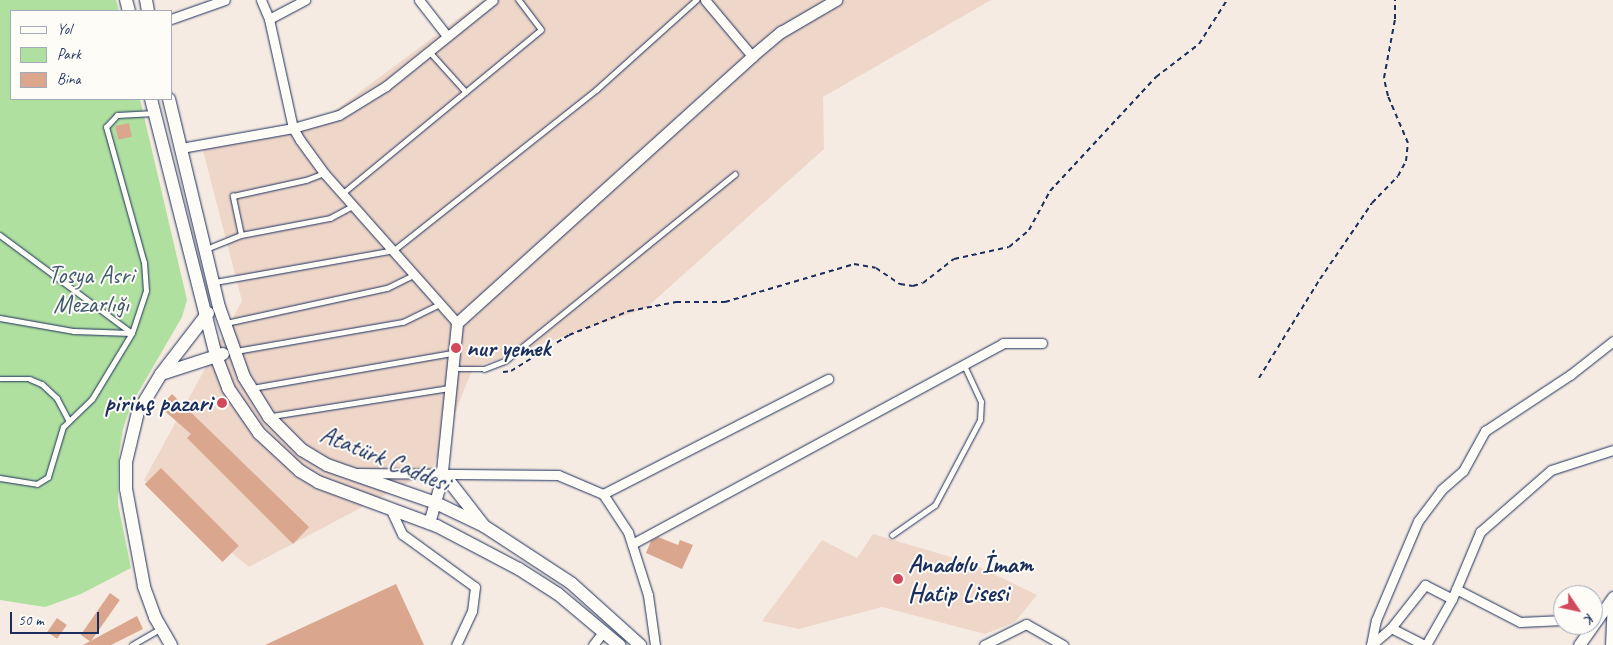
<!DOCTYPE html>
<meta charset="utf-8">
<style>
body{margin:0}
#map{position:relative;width:1613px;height:645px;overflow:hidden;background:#f6ebe2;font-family:Caveat,sans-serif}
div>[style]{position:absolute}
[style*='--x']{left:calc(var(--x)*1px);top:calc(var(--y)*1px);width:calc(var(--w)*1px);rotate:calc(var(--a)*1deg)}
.built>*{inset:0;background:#eed6c9}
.green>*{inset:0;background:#b0e0a0}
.building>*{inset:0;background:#daa68e;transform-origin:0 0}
.path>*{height:2px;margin-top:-1px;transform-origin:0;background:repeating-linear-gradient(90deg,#1b2f5e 0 5px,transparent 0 9px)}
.roads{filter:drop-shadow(0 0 1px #1b2f5e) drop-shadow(0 0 1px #1b2f5e)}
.service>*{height:4.5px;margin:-2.25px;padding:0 2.25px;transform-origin:2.25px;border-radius:2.25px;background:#fdfcf7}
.minor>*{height:9px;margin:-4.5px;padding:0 4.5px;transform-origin:4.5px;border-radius:4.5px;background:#fdfcf7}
.tertiary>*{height:11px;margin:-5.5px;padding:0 5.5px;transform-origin:5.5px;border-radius:5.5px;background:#fdfcf7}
.secondary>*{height:12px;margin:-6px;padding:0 6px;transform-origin:6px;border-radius:6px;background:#fdfcf7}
.dots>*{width:14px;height:14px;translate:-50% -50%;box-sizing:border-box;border:2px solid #fdfcf7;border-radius:50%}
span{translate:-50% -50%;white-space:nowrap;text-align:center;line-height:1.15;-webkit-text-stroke:4px #fdfcf7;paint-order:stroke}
.park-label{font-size:25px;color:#405b6e}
.poi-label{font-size:25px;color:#1b2f5e;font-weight:700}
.left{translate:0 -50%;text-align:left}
.right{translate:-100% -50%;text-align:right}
.street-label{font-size:25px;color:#1b2f5e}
.legend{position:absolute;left:10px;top:10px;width:162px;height:90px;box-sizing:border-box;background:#fdfcf7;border:1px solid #a3aaba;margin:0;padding:6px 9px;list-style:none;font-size:15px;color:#1b2f5e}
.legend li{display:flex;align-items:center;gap:10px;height:25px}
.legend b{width:25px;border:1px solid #a3aaba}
.north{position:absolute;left:1553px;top:585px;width:50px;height:50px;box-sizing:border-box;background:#fdfcf7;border:1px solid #a3aaba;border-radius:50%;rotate:124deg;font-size:14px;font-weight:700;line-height:20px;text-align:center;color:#1b2f5e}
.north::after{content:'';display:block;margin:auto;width:18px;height:22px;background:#d1495b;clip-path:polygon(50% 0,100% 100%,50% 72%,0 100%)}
.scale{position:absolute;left:10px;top:612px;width:89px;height:22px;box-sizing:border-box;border:2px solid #1b2f5e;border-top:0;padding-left:6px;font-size:15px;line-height:18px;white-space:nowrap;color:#1b2f5e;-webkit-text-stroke:4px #fdfcf7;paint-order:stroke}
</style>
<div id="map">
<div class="built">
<div style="clip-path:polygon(483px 0,991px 0,823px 97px,824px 149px,646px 308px,473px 368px,432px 470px,249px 567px,144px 480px,242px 301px,201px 143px,325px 118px)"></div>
<div style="clip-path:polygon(873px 534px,971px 563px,1037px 595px,1015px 622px,985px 634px,882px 607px,799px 629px,762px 621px,822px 540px,857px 558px)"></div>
</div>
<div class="green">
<div style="clip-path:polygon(0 0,116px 0,119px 11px,11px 11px,11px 99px,140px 99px,187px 300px,182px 317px,131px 405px,123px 429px,119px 454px,118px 504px,131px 568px,81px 594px,45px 607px,0 600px)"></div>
</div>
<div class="building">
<div style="left:129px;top:123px;width:14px;height:14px;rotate:78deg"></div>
<div style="clip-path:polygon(172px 394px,309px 527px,293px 544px,187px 438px,191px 434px,160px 407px)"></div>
<div style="left:161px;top:468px;width:110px;height:23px;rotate:45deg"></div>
<div style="clip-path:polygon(658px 537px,678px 545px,680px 540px,693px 545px,682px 569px,646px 553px,651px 541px)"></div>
<div style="clip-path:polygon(396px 584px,424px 645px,265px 645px)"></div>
<div style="left:110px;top:593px;width:12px;height:51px;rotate:35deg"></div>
<div style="clip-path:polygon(137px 616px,143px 629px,111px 645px,83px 645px)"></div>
<div style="left:57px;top:618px;width:12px;height:17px;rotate:35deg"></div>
</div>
<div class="path">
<div style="--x:503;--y:372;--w:8;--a:-7"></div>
<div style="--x:511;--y:371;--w:68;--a:-31.8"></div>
<div style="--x:569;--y:335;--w:65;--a:-21.8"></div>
<div style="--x:629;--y:311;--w:48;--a:-10.8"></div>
<div style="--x:676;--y:302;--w:49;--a:0"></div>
<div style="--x:725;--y:302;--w:134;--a:-16.4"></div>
<div style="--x:854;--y:264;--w:22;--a:10"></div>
<div style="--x:876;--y:268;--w:29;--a:34"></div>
<div style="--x:900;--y:284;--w:13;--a:9"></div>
<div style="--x:913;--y:286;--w:10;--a:-17"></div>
<div style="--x:923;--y:283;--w:39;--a:-38"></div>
<div style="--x:954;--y:259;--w:56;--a:-12.3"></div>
<div style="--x:1009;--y:247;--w:26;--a:-40"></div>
<div style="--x:1029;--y:230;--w:44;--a:-61.7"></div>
<div style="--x:1050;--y:191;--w:156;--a:-47.1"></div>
<div style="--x:1156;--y:77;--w:54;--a:-37.5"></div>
<div style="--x:1199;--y:44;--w:52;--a:-57.5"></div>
<div style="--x:1259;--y:378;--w:116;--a:-58.4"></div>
<div style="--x:1320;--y:279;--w:92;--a:-55.6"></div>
<div style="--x:1372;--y:203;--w:37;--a:-46"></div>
<div style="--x:1398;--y:176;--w:17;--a:-62"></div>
<div style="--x:1406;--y:161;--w:18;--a:-84"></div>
<div style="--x:1408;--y:143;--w:51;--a:-113.1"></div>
<div style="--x:1388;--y:96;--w:18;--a:-103"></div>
<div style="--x:1384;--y:78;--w:60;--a:-79.4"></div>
<div style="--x:1395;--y:19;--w:19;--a:-90"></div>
</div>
<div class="roads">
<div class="service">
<div style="--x:429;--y:51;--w:55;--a:47.9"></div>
<div style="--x:343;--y:193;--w:256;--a:-39.5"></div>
<div style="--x:541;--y:30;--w:38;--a:-127"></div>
<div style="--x:0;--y:235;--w:164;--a:36.6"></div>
<div style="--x:241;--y:235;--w:40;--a:-102"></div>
<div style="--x:233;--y:196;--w:75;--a:-12.4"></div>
<div style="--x:306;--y:180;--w:19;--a:-21"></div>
<div style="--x:206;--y:249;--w:38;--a:-22"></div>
<div style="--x:241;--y:235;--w:91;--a:-10.8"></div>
<div style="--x:330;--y:218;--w:26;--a:-28"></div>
<div style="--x:215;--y:282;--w:182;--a:-10.1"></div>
<div style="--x:394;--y:250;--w:258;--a:-38.4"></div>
<div style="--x:596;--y:90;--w:135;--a:-42"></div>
<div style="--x:0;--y:318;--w:75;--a:10"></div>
<div style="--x:74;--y:331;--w:57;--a:2"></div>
<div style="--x:226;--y:323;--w:165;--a:-12.3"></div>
<div style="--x:387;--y:288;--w:30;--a:-26"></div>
<div style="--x:236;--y:351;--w:169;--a:-9.9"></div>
<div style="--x:403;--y:322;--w:41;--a:-25.9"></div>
<div style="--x:452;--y:369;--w:32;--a:0"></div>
<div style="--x:484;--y:369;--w:22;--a:-21"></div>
<div style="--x:505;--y:361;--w:296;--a:-39.1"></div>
<div style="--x:0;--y:379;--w:30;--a:0"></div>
<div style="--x:30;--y:379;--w:13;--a:23"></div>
<div style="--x:42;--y:384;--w:21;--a:43"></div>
<div style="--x:57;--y:398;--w:24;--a:62"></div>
<div style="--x:252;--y:388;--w:204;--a:-9.9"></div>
<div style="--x:272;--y:416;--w:179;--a:-9"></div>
<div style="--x:0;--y:478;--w:37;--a:9"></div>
<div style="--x:37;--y:484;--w:13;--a:-32"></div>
<div style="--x:48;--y:477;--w:52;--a:-73.3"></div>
<div style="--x:63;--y:427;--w:40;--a:-44"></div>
<div style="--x:92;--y:399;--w:77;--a:-58.8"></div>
<div style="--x:132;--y:333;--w:44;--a:-71.6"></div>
<div style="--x:146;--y:291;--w:28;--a:-94"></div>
<div style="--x:144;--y:263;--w:141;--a:-105.6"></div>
<div style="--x:106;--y:127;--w:16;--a:-47"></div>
<div style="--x:117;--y:115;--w:37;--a:-3"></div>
<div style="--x:892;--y:535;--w:52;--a:-34.9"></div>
<div style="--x:935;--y:505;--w:96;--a:-62.1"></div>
<div style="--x:980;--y:420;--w:18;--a:-87"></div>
<div style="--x:981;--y:402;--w:40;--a:-115"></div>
<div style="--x:132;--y:645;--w:34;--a:-30"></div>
</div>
<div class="minor">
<div style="--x:261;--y:0;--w:21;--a:67"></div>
<div style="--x:269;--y:19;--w:112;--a:77.6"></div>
<div style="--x:293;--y:128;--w:14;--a:60"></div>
<div style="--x:300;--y:140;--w:41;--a:54"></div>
<div style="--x:324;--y:173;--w:200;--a:48.4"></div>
<div style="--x:419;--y:0;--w:46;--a:52.1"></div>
<div style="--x:705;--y:0;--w:73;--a:50"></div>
<div style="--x:171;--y:19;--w:57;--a:-19.4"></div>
<div style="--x:269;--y:19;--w:41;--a:-27.8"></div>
<div style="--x:181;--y:148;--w:114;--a:-10.1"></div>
<div style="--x:293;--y:128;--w:48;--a:-15.8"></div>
<div style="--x:339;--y:115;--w:55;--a:-31.7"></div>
<div style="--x:386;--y:86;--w:137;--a:-38.8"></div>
<div style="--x:357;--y:473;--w:201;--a:0.6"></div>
<div style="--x:558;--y:475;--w:49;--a:22.9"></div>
<div style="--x:603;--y:494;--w:45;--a:56.7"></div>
<div style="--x:628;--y:532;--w:66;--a:72.4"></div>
<div style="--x:648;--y:595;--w:50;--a:82"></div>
<div style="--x:603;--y:494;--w:253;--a:-27.1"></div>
<div style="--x:390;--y:508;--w:29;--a:65"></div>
<div style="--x:402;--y:534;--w:90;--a:36"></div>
<div style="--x:475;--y:587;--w:24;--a:97"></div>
<div style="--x:472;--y:611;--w:38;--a:115"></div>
<div style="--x:632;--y:544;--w:422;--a:-28.4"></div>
<div style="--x:1003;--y:343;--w:39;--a:0"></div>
<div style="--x:1456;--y:589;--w:72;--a:27.3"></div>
<div style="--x:1520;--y:622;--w:43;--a:-2.7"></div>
<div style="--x:1391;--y:628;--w:37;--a:27"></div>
<div style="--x:593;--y:645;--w:18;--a:-52"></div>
<div style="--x:984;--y:645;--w:47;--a:-26.6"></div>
<div style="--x:1026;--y:624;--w:43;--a:29.6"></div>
<div style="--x:1371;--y:645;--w:25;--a:-79"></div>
<div style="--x:1376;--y:620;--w:108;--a:-67"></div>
<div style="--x:1418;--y:521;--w:39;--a:-53"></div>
<div style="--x:1441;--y:490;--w:29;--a:-41"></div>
<div style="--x:1463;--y:471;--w:46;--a:-61.2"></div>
<div style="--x:1485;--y:431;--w:102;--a:-33.4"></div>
<div style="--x:1570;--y:375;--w:55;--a:-38.3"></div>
<div style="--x:1371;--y:645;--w:26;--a:-40"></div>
<div style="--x:1391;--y:628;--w:55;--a:-51.7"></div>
<div style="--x:1425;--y:585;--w:30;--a:27"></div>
<div style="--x:1426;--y:645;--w:53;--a:-60.5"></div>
<div style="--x:1452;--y:599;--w:73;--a:-67.3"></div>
<div style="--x:1480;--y:532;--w:94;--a:-41.1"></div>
<div style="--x:1551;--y:470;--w:65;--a:-17.9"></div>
<div style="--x:1610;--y:645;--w:46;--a:-87.5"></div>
</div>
<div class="tertiary">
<div style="--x:429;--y:523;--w:44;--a:-74.1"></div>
<div style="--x:441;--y:481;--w:159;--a:-84.2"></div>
<div style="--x:457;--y:323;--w:398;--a:-42.1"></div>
<div style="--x:752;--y:56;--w:38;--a:-40"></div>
<div style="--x:781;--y:32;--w:64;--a:-30.2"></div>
<div style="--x:1579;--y:645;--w:59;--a:-54.7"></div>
</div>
<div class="secondary">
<div style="--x:126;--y:0;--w:11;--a:75"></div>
<div style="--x:146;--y:0;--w:11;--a:80"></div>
<div style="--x:151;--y:99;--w:265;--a:75.8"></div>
<div style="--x:216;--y:356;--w:34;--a:69"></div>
<div style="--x:228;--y:388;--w:55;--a:55.4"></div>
<div style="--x:259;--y:433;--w:56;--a:42.8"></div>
<div style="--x:300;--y:471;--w:21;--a:31"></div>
<div style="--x:318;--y:482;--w:127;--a:20.3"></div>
<div style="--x:437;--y:526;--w:93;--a:27.7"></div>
<div style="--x:519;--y:569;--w:46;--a:32.7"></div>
<div style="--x:558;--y:594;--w:80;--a:39.9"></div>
<div style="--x:169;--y:99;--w:214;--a:76.5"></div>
<div style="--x:219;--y:307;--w:74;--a:70.3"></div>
<div style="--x:244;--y:377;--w:47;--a:58"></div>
<div style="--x:269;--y:417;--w:47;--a:45"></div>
<div style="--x:302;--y:450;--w:29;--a:31"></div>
<div style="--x:327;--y:465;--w:115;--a:19.2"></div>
<div style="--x:436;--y:503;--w:53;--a:25.6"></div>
<div style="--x:484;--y:526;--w:104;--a:33.2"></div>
<div style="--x:571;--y:583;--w:93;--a:41.9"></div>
<div style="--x:161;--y:374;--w:65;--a:-17.9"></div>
<div style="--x:442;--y:472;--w:68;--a:52.1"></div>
<div style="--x:171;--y:645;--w:32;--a:-120"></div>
<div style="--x:155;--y:617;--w:33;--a:-110"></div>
<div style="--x:144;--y:586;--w:99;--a:-100.5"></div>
<div style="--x:126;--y:489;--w:27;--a:-90"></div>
<div style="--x:126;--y:462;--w:51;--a:-76.5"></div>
<div style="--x:138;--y:412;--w:44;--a:-58.8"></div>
<div style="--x:161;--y:374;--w:77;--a:-52.4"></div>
</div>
</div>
<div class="dots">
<div style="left:456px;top:348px;background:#d1495b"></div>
<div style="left:222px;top:403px;background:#d1495b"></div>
<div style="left:898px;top:579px;background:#d1495b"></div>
</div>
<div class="park-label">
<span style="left:91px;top:290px">Tosya Asri<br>Mezarlığı</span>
</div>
<div class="poi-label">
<span class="left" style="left:466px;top:348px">nur yemek</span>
<span class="right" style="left:212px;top:403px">pirinç pazari</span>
<span class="left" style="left:908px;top:579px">Anadolu İmam<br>Hatip Lisesi</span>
</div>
<div class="street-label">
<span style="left:385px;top:459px;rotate:22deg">Atatürk Caddesi</span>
</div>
<ul class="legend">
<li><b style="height:6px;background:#fdfcf7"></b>Yol</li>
<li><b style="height:14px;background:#b0e0a0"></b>Park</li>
<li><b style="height:14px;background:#daa68e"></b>Bina</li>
</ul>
<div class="north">K</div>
<div class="scale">50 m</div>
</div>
